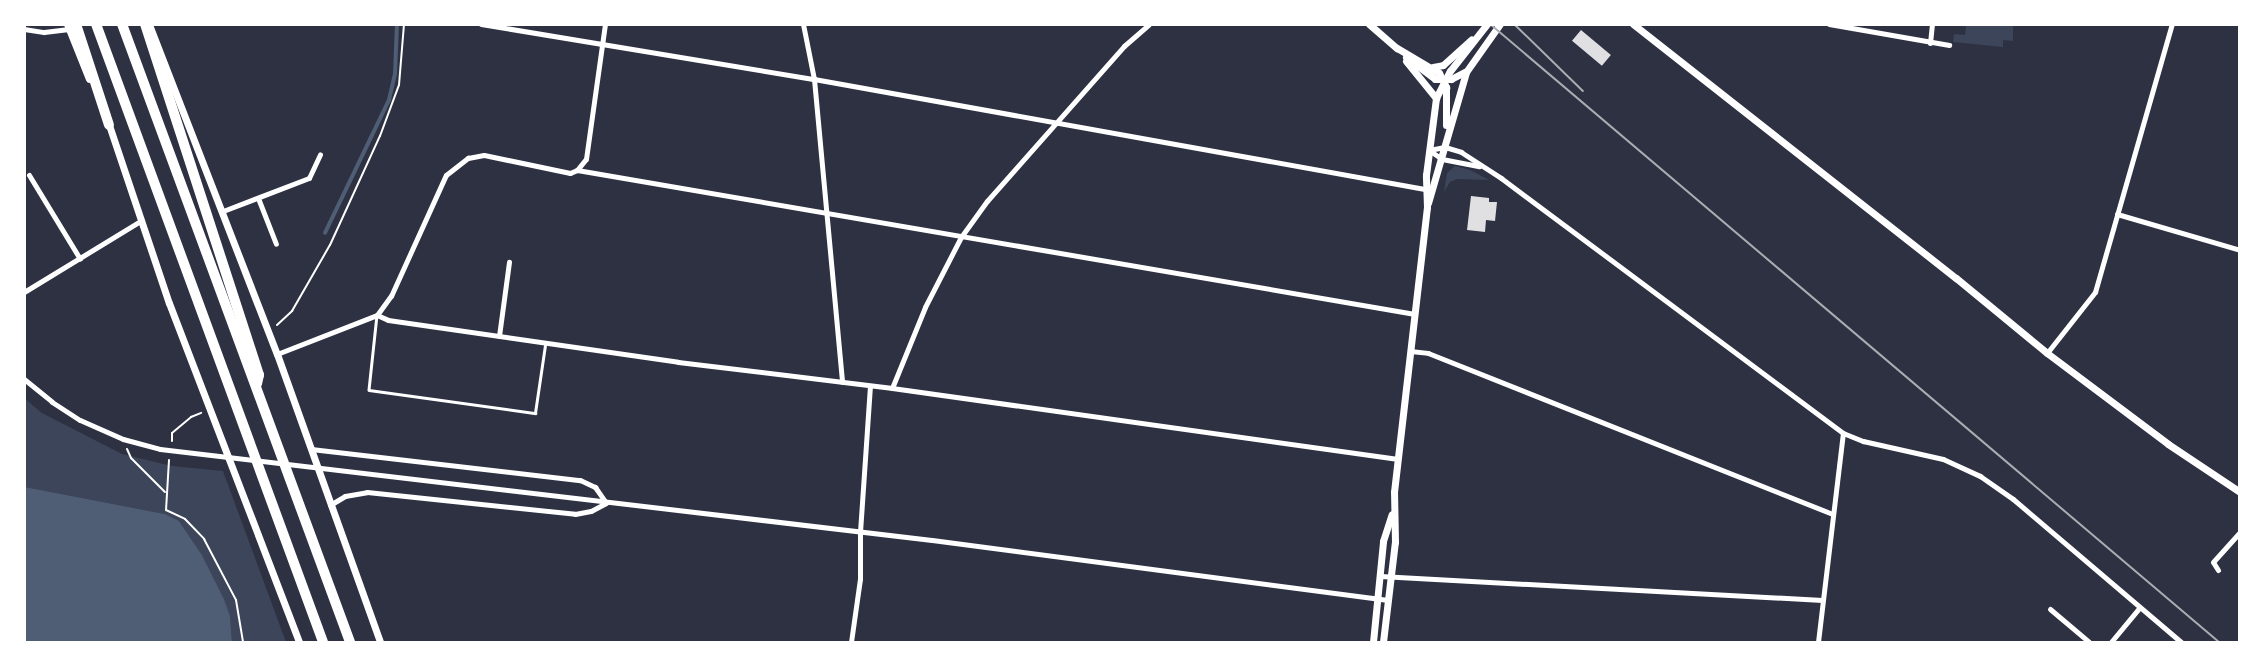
<!DOCTYPE html>
<style>
body{margin:0}
#map{position:relative;width:2264px;height:667px;overflow:hidden;background:#2d3142;font-family:Cabin,sans-serif}
div>[style]{position:absolute}
[style*='--x']{left:calc(var(--x)*1px);top:calc(var(--y)*1px);width:calc(var(--w)*1px);rotate:calc(var(--a)*1deg)}
.green>*{inset:0;background:#3c4559}
.water>*{inset:0;background:#4f5d75}
.stream>*{height:3.5px;margin:-1.75px;padding:0 1.75px;transform-origin:1.75px;border-radius:1.75px;background:#4f5d75}
.building>*{inset:0;background:#e0e0e3;transform-origin:0 0}
.path>*{height:2px;margin:-1px;padding:0 1px;transform-origin:1px;border-radius:1px;background:#fff}
.service>*{height:2.5px;margin:-1.25px;padding:0 1.25px;transform-origin:1.25px;border-radius:1.25px;background:#fff}
.minor>*{height:5px;margin:-2.5px;padding:0 2.5px;transform-origin:2.5px;border-radius:2.5px;background:#fff}
.tertiary>*{height:7px;margin:-3.5px;padding:0 3.5px;transform-origin:3.5px;border-radius:3.5px;background:#fff}
.motorway>*{height:10px;margin:-5px;padding:0 5px;transform-origin:5px;border-radius:5px;background:#fff}
.tram>*{height:2px;margin:-1px;padding:0 1px;transform-origin:1px;border-radius:1px;background:#abadb3}
span{translate:-50% -50%;white-space:nowrap;text-align:center;line-height:1.15;-webkit-text-stroke:5px #fff;paint-order:stroke}
.frame{position:absolute;inset:0;border:26px solid #fff;pointer-events:none}
</style>
<div id="map">
<div class="green">
<div style="clip-path:polygon(1963px 25px,2013px 25px,2013px 41px,2003px 40px,2003px 47px,1953px 42px,1954px 34px,1965px 35px,1966px 27px)"></div>
<div style="clip-path:polygon(1455px 166px,1470px 170px,1489px 180px,1457px 179px,1450px 182px,1444px 192px,1447px 173px)"></div>
<div style="clip-path:polygon(24px 398px,42px 413px,122px 454px,172px 466px,223px 471px,286px 642px,232px 642px,230px 617px,224px 599px,202px 555px,179px 521px,165px 514px,25px 487px)"></div>
</div>
<div class="water">
<div style="clip-path:polygon(25px 487px,165px 514px,179px 521px,202px 555px,224px 599px,230px 616px,232px 642px,25px 642px)"></div>
</div>
<div class="stream">
<div style="--x:325;--y:233;--w:148;--a:-64.3"></div>
<div style="--x:389;--y:100;--w:27;--a:-77"></div>
<div style="--x:395;--y:74;--w:50;--a:-87.7"></div>
</div>
<div class="building">
<div style="left:1581px;top:30px;width:39px;height:14px;rotate:40deg"></div>
<div style="clip-path:polygon(1471px 196px,1489px 198px,1489px 202px,1497px 202px,1495px 221px,1486px 220px,1485px 232px,1467px 230px)"></div>
</div>
<div class="path">
<div style="--x:277;--y:325;--w:21;--a:-43"></div>
<div style="--x:292;--y:311;--w:76;--a:-60.1"></div>
<div style="--x:330;--y:245;--w:120;--a:-65.4"></div>
<div style="--x:380;--y:136;--w:54;--a:-69.6"></div>
<div style="--x:399;--y:85;--w:61;--a:-85.3"></div>
<div style="--x:172;--y:441;--w:8;--a:-90"></div>
<div style="--x:172;--y:433;--w:25;--a:-40"></div>
<div style="--x:191;--y:417;--w:11;--a:-22"></div>
<div style="--x:127;--y:449;--w:10;--a:66"></div>
<div style="--x:131;--y:458;--w:48;--a:45"></div>
<div style="--x:169;--y:460;--w:50;--a:93.4"></div>
<div style="--x:166;--y:510;--w:21;--a:25"></div>
<div style="--x:185;--y:519;--w:28;--a:46"></div>
<div style="--x:204;--y:539;--w:69;--a:62.3"></div>
<div style="--x:236;--y:600;--w:43;--a:80.5"></div>
</div>
<div class="service">
<div style="--x:377;--y:315;--w:75;--a:96.1"></div>
<div style="--x:369;--y:390;--w:168;--a:7.9"></div>
<div style="--x:535;--y:413;--w:69;--a:-81.6"></div>
</div>
<div class="minor">
<div style="--x:481;--y:24;--w:338;--a:9.4"></div>
<div style="--x:814;--y:79;--w:626;--a:10.21"></div>
<div style="--x:803;--y:24;--w:56;--a:78.7"></div>
<div style="--x:814;--y:79;--w:304;--a:84.7"></div>
<div style="--x:1829;--y:24;--w:122;--a:9.9"></div>
<div style="--x:24;--y:29;--w:20;--a:9"></div>
<div style="--x:44;--y:32;--w:25;--a:-7"></div>
<div style="--x:1930;--y:43;--w:19;--a:-84"></div>
<div style="--x:1429;--y:150;--w:16;--a:-11"></div>
<div style="--x:1445;--y:147;--w:17;--a:17"></div>
<div style="--x:1461;--y:152;--w:48;--a:33"></div>
<div style="--x:1501;--y:178;--w:427;--a:36.7"></div>
<div style="--x:1843;--y:433;--w:22;--a:22"></div>
<div style="--x:1863;--y:441;--w:82;--a:12.7"></div>
<div style="--x:1943;--y:459;--w:41;--a:24.7"></div>
<div style="--x:1980;--y:476;--w:40;--a:34.9"></div>
<div style="--x:2013;--y:499;--w:221;--a:40.4"></div>
<div style="--x:1429;--y:150;--w:16;--a:35"></div>
<div style="--x:1442;--y:159;--w:38;--a:11"></div>
<div style="--x:577;--y:170;--w:14;--a:-51"></div>
<div style="--x:586;--y:159;--w:136;--a:-82"></div>
<div style="--x:29;--y:175;--w:98;--a:58.7"></div>
<div style="--x:258;--y:198;--w:49;--a:68.6"></div>
<div style="--x:223;--y:211;--w:92;--a:-21"></div>
<div style="--x:309;--y:178;--w:26;--a:-65"></div>
<div style="--x:2117;--y:214;--w:128;--a:16.3"></div>
<div style="--x:24;--y:292;--w:138;--a:-31.4"></div>
<div style="--x:377;--y:315;--w:12;--a:24"></div>
<div style="--x:388;--y:320;--w:293;--a:8.2"></div>
<div style="--x:678;--y:362;--w:216;--a:6.9"></div>
<div style="--x:892;--y:388;--w:511;--a:7.99"></div>
<div style="--x:499;--y:336;--w:75;--a:-82.3"></div>
<div style="--x:1410;--y:351;--w:18;--a:6"></div>
<div style="--x:1428;--y:353;--w:434;--a:21.7"></div>
<div style="--x:2047;--y:353;--w:78;--a:-51.8"></div>
<div style="--x:2095;--y:292;--w:279;--a:-74"></div>
<div style="--x:277;--y:354;--w:107;--a:-21.3"></div>
<div style="--x:377;--y:315;--w:24;--a:-54"></div>
<div style="--x:391;--y:296;--w:133;--a:-65.6"></div>
<div style="--x:446;--y:175;--w:28;--a:-38"></div>
<div style="--x:468;--y:158;--w:16;--a:-11"></div>
<div style="--x:484;--y:155;--w:88;--a:11.8"></div>
<div style="--x:570;--y:173;--w:8;--a:-23"></div>
<div style="--x:577;--y:170;--w:850;--a:9.75"></div>
<div style="--x:24;--y:379;--w:36;--a:39"></div>
<div style="--x:52;--y:402;--w:33;--a:33"></div>
<div style="--x:80;--y:420;--w:47;--a:23.8"></div>
<div style="--x:123;--y:439;--w:38;--a:15"></div>
<div style="--x:160;--y:449;--w:777;--a:6.72"></div>
<div style="--x:932;--y:540;--w:460;--a:7.5"></div>
<div style="--x:892;--y:388;--w:87;--a:-67.8"></div>
<div style="--x:925;--y:307;--w:79;--a:-62.8"></div>
<div style="--x:961;--y:237;--w:44;--a:-54.2"></div>
<div style="--x:987;--y:201;--w:207;--a:-48.5"></div>
<div style="--x:1124;--y:46;--w:33;--a:-41"></div>
<div style="--x:311;--y:449;--w:271;--a:6.6"></div>
<div style="--x:580;--y:480;--w:17;--a:25"></div>
<div style="--x:595;--y:487;--w:19;--a:55"></div>
<div style="--x:330;--y:505;--w:17;--a:-31"></div>
<div style="--x:345;--y:496;--w:22;--a:-10"></div>
<div style="--x:367;--y:492;--w:209;--a:6"></div>
<div style="--x:575;--y:514;--w:16;--a:-11"></div>
<div style="--x:591;--y:511;--w:17;--a:-28"></div>
<div style="--x:2218;--y:570;--w:9;--a:-122"></div>
<div style="--x:2213;--y:562;--w:40;--a:-48"></div>
<div style="--x:1380;--y:576;--w:443;--a:3.1"></div>
<div style="--x:2050;--y:609;--w:51;--a:40.2"></div>
<div style="--x:851;--y:642;--w:64;--a:-81.9"></div>
<div style="--x:860;--y:579;--w:47;--a:-90"></div>
<div style="--x:860;--y:532;--w:146;--a:-86.1"></div>
<div style="--x:1818;--y:642;--w:210;--a:-83.2"></div>
<div style="--x:2111;--y:642;--w:45;--a:-50.4"></div>
</div>
<div class="tertiary">
<div style="--x:67;--y:24;--w:59;--a:68.2"></div>
<div style="--x:1369;--y:24;--w:37;--a:41"></div>
<div style="--x:1397;--y:48;--w:49;--a:30.8"></div>
<div style="--x:1439;--y:73;--w:16;--a:63"></div>
<div style="--x:1446;--y:87;--w:38;--a:90"></div>
<div style="--x:1633;--y:24;--w:411;--a:38.2"></div>
<div style="--x:1956;--y:278;--w:118;--a:39.5"></div>
<div style="--x:2047;--y:353;--w:151;--a:36.9"></div>
<div style="--x:2168;--y:444;--w:87;--a:33.7"></div>
<div style="--x:150;--y:27;--w:351;--a:68.8"></div>
<div style="--x:277;--y:354;--w:306;--a:70.3"></div>
<div style="--x:1406;--y:57;--w:36;--a:37"></div>
<div style="--x:1435;--y:79;--w:16;--a:0"></div>
<div style="--x:1451;--y:79;--w:16;--a:-27"></div>
<div style="--x:1406;--y:61;--w:48;--a:51"></div>
<div style="--x:1433;--y:67;--w:10;--a:-11"></div>
<div style="--x:1443;--y:65;--w:38;--a:-42"></div>
<div style="--x:108;--y:122;--w:191;--a:71.4"></div>
<div style="--x:169;--y:303;--w:363;--a:69"></div>
<div style="--x:1428;--y:203;--w:136;--a:-73.8"></div>
<div style="--x:1466;--y:72;--w:59;--a:-54.7"></div>
<div style="--x:1373;--y:642;--w:101;--a:-84.3"></div>
<div style="--x:1383;--y:541;--w:28;--a:-72"></div>
<div style="--x:1383;--y:642;--w:101;--a:-83.2"></div>
<div style="--x:1395;--y:542;--w:50;--a:-91.1"></div>
<div style="--x:1394;--y:492;--w:287;--a:-83.4"></div>
<div style="--x:1427;--y:207;--w:32;--a:-92"></div>
<div style="--x:1426;--y:175;--w:78;--a:-82.6"></div>
<div style="--x:1436;--y:98;--w:30;--a:-63"></div>
<div style="--x:1450;--y:71;--w:60;--a:-51.8"></div>
</div>
<div class="motorway">
<div style="--x:76;--y:24;--w:106;--a:71.9"></div>
<div style="--x:96;--y:24;--w:658;--a:69.83"></div>
<div style="--x:122;--y:24;--w:659;--a:69.75"></div>
<div style="--x:145;--y:24;--w:369;--a:72"></div>
<div style="--x:259;--y:375;--w:9;--a:103"></div>
</div>
<div class="tram">
<div style="--x:1490;--y:24;--w:956;--a:40.29"></div>
<div style="--x:1514;--y:24;--w:96;--a:44.2"></div>
</div>
<div class="frame"></div>
</div>
